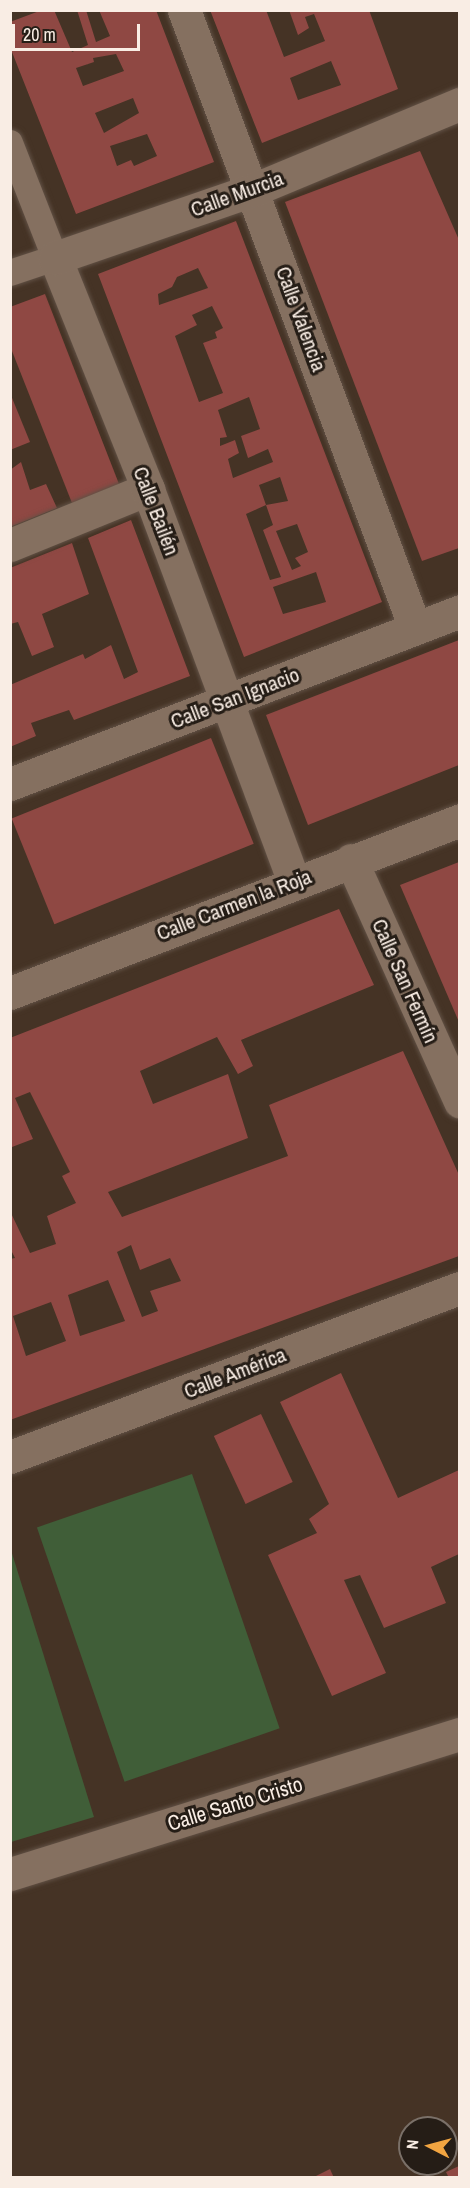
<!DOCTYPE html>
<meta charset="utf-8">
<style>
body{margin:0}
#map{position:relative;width:470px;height:2188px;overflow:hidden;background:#453325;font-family:"Archivo Narrow",sans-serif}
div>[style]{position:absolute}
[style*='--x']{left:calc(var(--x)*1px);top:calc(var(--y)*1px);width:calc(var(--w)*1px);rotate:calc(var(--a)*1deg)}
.green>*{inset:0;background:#405e38;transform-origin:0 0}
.building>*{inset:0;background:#8f4843;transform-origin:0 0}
.roads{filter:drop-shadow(0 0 2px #615145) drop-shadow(0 0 2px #615145)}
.pedestrian>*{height:26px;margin:-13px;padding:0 13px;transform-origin:13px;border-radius:13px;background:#857060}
.minor>*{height:33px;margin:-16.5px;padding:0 16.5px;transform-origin:16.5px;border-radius:16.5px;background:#857060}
span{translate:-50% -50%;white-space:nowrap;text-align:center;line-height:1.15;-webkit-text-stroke:6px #251d16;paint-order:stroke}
.street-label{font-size:21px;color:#f9ede4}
.frame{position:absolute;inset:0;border:12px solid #f9ede4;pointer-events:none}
.north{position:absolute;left:398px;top:2116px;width:60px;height:60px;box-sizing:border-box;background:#251d16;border:2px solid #7a7068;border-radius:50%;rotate:276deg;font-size:16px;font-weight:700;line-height:24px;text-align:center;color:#f9ede4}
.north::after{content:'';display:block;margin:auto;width:21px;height:27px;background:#f2a541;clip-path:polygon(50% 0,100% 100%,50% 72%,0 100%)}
.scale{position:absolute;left:12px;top:24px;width:128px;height:27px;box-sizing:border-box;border:3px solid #f9ede4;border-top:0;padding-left:8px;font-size:18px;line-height:21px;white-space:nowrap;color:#f9ede4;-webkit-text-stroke:4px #251d16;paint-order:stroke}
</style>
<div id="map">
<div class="green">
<div style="left:192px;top:1474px;width:269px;height:164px;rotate:71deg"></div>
<div style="clip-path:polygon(10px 1547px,94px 1817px,11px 1842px,10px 1842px)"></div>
</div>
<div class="building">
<div style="clip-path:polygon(evenodd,42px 10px,54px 10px,72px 52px,88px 45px,77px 10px,86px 10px,96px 42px,110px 36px,99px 10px,156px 10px,214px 162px,76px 214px,10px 47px,10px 22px,42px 10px,116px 54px,124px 71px,83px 86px,76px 68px,94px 62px,93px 58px,116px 54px,42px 10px,133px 98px,139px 113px,104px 133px,95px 113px,133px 98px,42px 10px,147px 134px,157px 156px,134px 166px,131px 160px,117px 166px,110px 146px,147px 134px)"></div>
<div style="clip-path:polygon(evenodd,210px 10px,266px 10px,284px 57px,325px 41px,314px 14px,305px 17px,309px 28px,298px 35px,289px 10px,369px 10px,398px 89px,262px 143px,210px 10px,331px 61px,341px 85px,298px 100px,290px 78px,331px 61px)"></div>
<div style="clip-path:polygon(420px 151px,459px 240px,459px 548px,422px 561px,285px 202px)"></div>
<div style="clip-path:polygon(evenodd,236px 221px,382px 602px,244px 657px,98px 274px,236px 221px,198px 268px,208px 288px,159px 305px,158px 294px,172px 287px,177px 277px,198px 268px,236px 221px,212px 306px,223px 328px,215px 332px,217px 338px,203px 343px,223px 393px,199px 402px,175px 336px,197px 325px,192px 315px,212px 306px,236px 221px,249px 397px,260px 429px,241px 436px,248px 458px,268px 449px,273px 462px,233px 478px,228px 459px,239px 453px,235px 440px,220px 446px,220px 438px,227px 437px,218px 410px,249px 397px,236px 221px,280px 477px,288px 501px,266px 505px,273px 525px,263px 530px,281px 577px,270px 580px,246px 514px,266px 505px,259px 485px,280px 477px,236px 221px,297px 524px,308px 552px,295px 558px,301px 566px,292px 570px,276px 531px,297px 524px,236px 221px,316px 572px,326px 602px,283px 614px,273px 587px,316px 572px)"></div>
<div style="clip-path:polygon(45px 294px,119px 484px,72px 503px,10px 346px,10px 307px)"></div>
<div style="clip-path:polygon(10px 393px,30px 442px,10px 450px)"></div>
<div style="clip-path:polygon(21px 462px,30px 490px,46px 484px,57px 508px,10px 527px,10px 470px)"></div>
<div style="clip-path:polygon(131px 520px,190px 676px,74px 720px,69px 710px,31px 723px,36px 736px,10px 747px,10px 685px,83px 654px,85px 659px,111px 645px,124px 679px,138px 672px,88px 538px)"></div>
<div style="clip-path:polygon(72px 543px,89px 594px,42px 614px,54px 647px,32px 656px,18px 622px,10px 624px,10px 568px)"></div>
<div style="clip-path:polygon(459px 640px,459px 765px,308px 825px,266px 715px)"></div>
<div style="left:211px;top:738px;width:114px;height:215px;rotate:68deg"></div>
<div style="clip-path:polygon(459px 862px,459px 1022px,400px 885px)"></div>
<div style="clip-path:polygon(evenodd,339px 909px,374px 985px,241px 1040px,253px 1066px,238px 1074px,217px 1037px,140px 1071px,153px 1104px,228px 1074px,248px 1138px,108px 1192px,122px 1217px,288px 1156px,269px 1105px,403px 1051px,459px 1175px,459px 1256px,10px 1420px,10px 1259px,15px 1258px,10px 1248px,10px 1211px,30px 1253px,56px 1244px,47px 1216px,76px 1203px,62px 1176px,70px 1172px,30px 1092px,15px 1098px,33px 1139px,12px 1147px,10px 1144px,10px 1038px,339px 909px,131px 1245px,140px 1270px,170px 1258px,181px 1281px,150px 1291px,158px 1311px,142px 1317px,117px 1252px,131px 1245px,339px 909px,108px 1280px,125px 1321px,80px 1336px,68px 1295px,108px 1280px,339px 909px,51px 1302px,66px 1341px,26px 1356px,13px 1316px,51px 1302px)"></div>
<div style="clip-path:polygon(341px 1373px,398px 1498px,459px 1470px,459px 1554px,431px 1567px,446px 1603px,384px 1628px,360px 1575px,344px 1580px,386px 1673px,332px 1696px,268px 1555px,317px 1533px,309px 1519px,329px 1504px,280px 1402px)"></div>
<div style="left:261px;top:1414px;width:75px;height:52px;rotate:65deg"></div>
<div style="clip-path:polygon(459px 2166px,459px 2178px,449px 2178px,446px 2172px)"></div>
<div style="clip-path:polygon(330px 2169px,334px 2178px,312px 2178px)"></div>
</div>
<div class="roads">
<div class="pedestrian">
<div style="--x:10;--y:143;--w:123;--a:68.6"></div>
<div style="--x:55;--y:258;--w:47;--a:161.6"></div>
</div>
<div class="minor">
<div style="--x:184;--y:10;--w:660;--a:69.5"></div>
<div style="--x:10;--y:545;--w:149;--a:-22.1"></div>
<div style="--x:10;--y:784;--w:482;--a:-21"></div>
<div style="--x:351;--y:860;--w:265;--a:65.7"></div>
<div style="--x:294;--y:882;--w:419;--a:-110.4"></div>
<div style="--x:148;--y:489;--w:249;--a:-111.9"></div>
<div style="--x:55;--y:258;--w:209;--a:-19"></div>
<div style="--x:253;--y:190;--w:224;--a:-22.6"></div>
<div style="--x:10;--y:993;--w:482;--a:-21"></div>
<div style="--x:10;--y:1457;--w:481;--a:-20.6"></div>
<div style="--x:10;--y:1874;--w:471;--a:-17.3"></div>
</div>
</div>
<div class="street-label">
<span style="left:237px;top:194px;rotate:-20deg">Calle Murcia</span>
<span style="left:301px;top:319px;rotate:70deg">Calle Valencia</span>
<span style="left:156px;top:511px;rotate:69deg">Calle Bailén</span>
<span style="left:235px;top:698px;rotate:-21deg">Calle San Ignacio</span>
<span style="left:234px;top:905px;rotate:-21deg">Calle Carmen la Roja</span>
<span style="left:405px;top:981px;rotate:66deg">Calle San Fermín</span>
<span style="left:235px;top:1373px;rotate:-21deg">Calle América</span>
<span style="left:235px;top:1804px;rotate:-17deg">Calle Santo Cristo</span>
</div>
<div class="frame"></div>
<div class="north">N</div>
<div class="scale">20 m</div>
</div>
